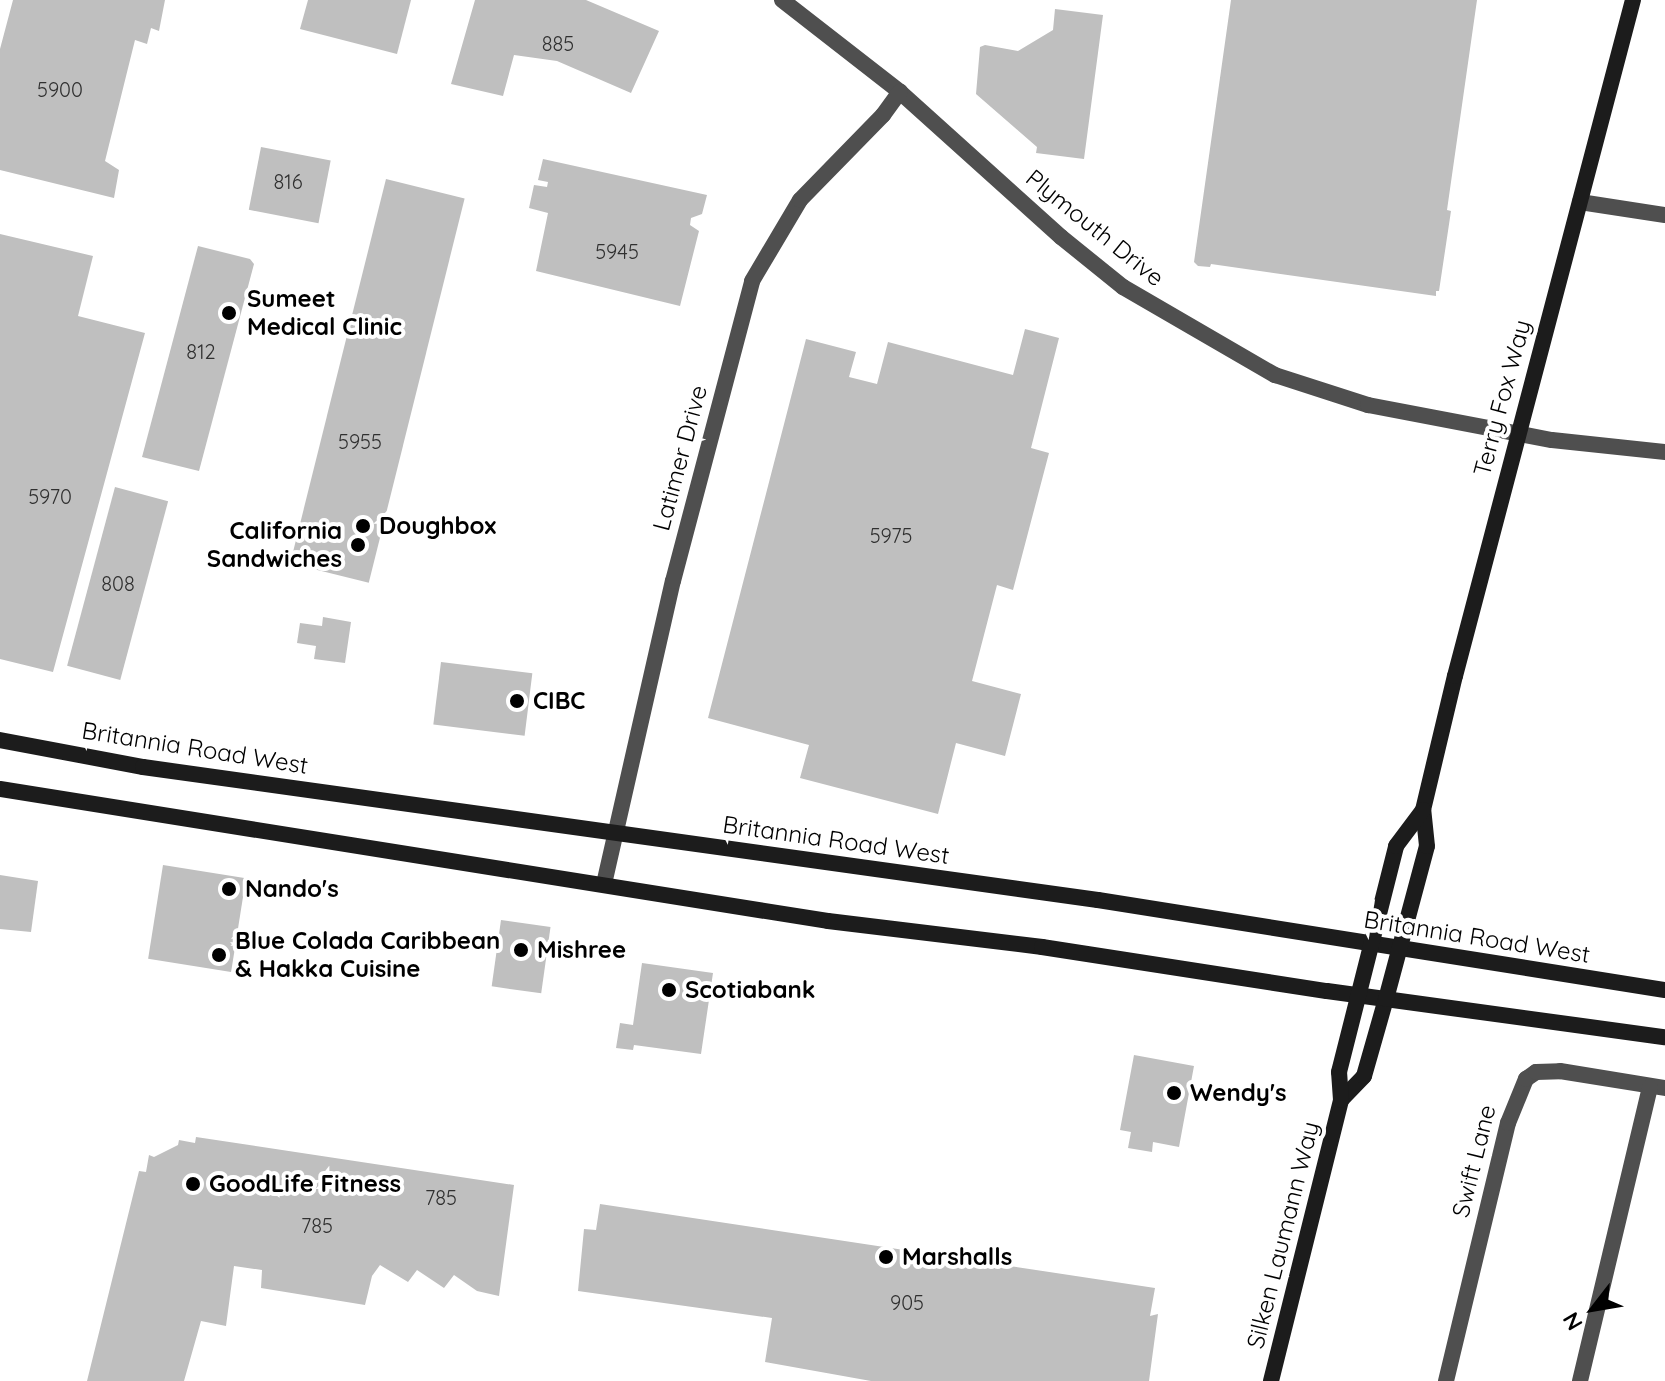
<!DOCTYPE html>
<style>
body{margin:0}
#map{position:relative;width:1665px;height:1381px;overflow:hidden;background:#fff;font-family:Quicksand,sans-serif}
div>[style]{position:absolute}
[style*='--x']{left:calc(var(--x)*1px);top:calc(var(--y)*1px);width:calc(var(--w)*1px);rotate:calc(var(--a)*1deg)}
.building>*{inset:0;background:#bfbfbf;transform-origin:0 0}
.street>*{height:16px;margin:-8px;padding:0 8px;transform-origin:8px;border-radius:8px;background:#4f4f4f}
.secondary>*{height:16px;margin:-8px;padding:0 8px;transform-origin:8px;border-radius:8px;background:#1c1c1c}
.dots>*{width:22px;height:22px;translate:-50% -50%;box-sizing:border-box;border:4px solid #fff;border-radius:50%}
span{translate:-50% -50%;white-space:nowrap;text-align:center;line-height:1.15;-webkit-text-stroke:8px #fff;paint-order:stroke}
.number-label{font-size:20px;color:#303030}
.number-label span{-webkit-text-stroke-width:0}
.street-label{font-size:24px;color:#000}
.poi-label{font-size:24px;color:#000;font-weight:700}
.left{translate:0 -50%;text-align:left}
.right{translate:-100% -50%;text-align:right}
.north{position:absolute;left:1553px;top:1269px;width:80px;height:80px;-webkit-text-stroke:6px #fff;paint-order:stroke;rotate:239deg;font-size:22px;font-weight:700;line-height:32px;text-align:center;color:#000}
.north::after{content:'';display:block;margin:auto;width:28px;height:36px;background:#000;clip-path:polygon(50% 0,100% 100%,50% 72%,0 100%)}
</style>
<div id="map">
<div class="building">
<div style="clip-path:polygon(13px 0,165px 0,159px 31px,151px 28px,147px 44px,135px 40px,105px 161px,119px 170px,114px 198px,0 170px,0 49px)"></div>
<div style="clip-path:polygon(308px 0,411px 0,397px 54px,300px 29px)"></div>
<div style="clip-path:polygon(475px 0,586px 0,659px 31px,631px 93px,557px 61px,514px 55px,503px 96px,451px 84px)"></div>
<div style="clip-path:polygon(1231px 0,1477px 0,1447px 210px,1451px 211px,1439px 291px,1436px 291px,1436px 296px,1211px 264px,1210px 267px,1198px 266px,1194px 262px)"></div>
<div style="clip-path:polygon(1055px 9px,1103px 15px,1084px 159px,1036px 153px,1037px 147px,976px 94px,980px 47px,985px 45px,1018px 51px,1053px 30px)"></div>
<div style="left:261px;top:147px;width:71px;height:64px;rotate:11deg"></div>
<div style="clip-path:polygon(543px 159px,707px 195px,702px 214px,691px 218px,690px 225px,699px 231px,680px 306px,536px 271px,548px 213px,529px 208px,534px 185px,547px 187px,548px 182px,538px 180px)"></div>
<div style="left:386px;top:179px;width:81px;height:396px;rotate:14deg"></div>
<div style="clip-path:polygon(0 234px,93px 256px,78px 316px,145px 333px,53px 672px,0 659px)"></div>
<div style="clip-path:polygon(198px 246px,250px 259px,254px 264px,199px 471px,142px 457px)"></div>
<div style="clip-path:polygon(1025px 329px,1059px 338px,1031px 448px,1049px 453px,1013px 590px,997px 585px,972px 681px,1021px 694px,1005px 756px,956px 743px,938px 814px,800px 778px,809px 745px,708px 718px,806px 339px,856px 352px,849px 377px,877px 384px,888px 342px,1013px 375px)"></div>
<div style="left:115px;top:487px;width:55px;height:185px;rotate:15deg"></div>
<div style="clip-path:polygon(323px 617px,351px 622px,345px 663px,314px 659px,316px 646px,297px 643px,300px 623px,322px 626px)"></div>
<div style="left:441px;top:662px;width:92px;height:63px;rotate:7deg"></div>
<div style="left:163px;top:865px;width:84px;height:95px;rotate:9deg"></div>
<div style="clip-path:polygon(0 875px,38px 881px,31px 932px,0 929px)"></div>
<div style="left:501px;top:920px;width:50px;height:67px;rotate:8deg"></div>
<div style="clip-path:polygon(642px 963px,713px 973px,701px 1054px,634px 1045px,633px 1050px,616px 1048px,620px 1023px,633px 1025px)"></div>
<div style="clip-path:polygon(1134px 1055px,1194px 1066px,1179px 1147px,1153px 1142px,1152px 1152px,1128px 1148px,1131px 1132px,1120px 1130px)"></div>
<div style="clip-path:polygon(196px 1137px,514px 1185px,499px 1296px,477px 1291px,454px 1275px,444px 1288px,417px 1270px,408px 1282px,380px 1265px,372px 1276px,365px 1305px,261px 1288px,262px 1270px,234px 1266px,226px 1326px,201px 1321px,184px 1381px,87px 1381px,139px 1171px,146px 1172px,149px 1155px,154px 1157px,178px 1145px,179px 1140px,195px 1143px)"></div>
<div style="clip-path:polygon(600px 1204px,1155px 1288px,1150px 1316px,1158px 1314px,1149px 1381px,871px 1381px,765px 1362px,772px 1318px,578px 1291px,584px 1229px,596px 1230px)"></div>
</div>
<div class="street">
<div style="--x:782;--y:0;--w:150;--a:37.9"></div>
<div style="--x:900;--y:92;--w:217;--a:42"></div>
<div style="--x:1061;--y:237;--w:80;--a:38.9"></div>
<div style="--x:1123;--y:287;--w:176;--a:30.1"></div>
<div style="--x:1275;--y:375;--w:98;--a:17.9"></div>
<div style="--x:1368;--y:405;--w:187;--a:10.8"></div>
<div style="--x:1552;--y:440;--w:114;--a:6.1"></div>
<div style="--x:1580;--y:202;--w:86;--a:8.7"></div>
<div style="--x:604;--y:884;--w:311;--a:-77.2"></div>
<div style="--x:673;--y:581;--w:310;--a:-75.2"></div>
<div style="--x:752;--y:281;--w:94;--a:-59.3"></div>
<div style="--x:800;--y:200;--w:119;--a:-45.7"></div>
<div style="--x:883;--y:115;--w:29;--a:-54"></div>
<div style="--x:1446;--y:1381;--w:265;--a:-76.5"></div>
<div style="--x:1508;--y:1123;--w:48;--a:-67.8"></div>
<div style="--x:1526;--y:1079;--w:12;--a:-35"></div>
<div style="--x:1536;--y:1072;--w:24;--a:-2"></div>
<div style="--x:1560;--y:1071;--w:106;--a:9.2"></div>
<div style="--x:1580;--y:1381;--w:302;--a:-76.6"></div>
</div>
<div class="secondary">
<div style="--x:0;--y:740;--w:146;--a:10.7"></div>
<div style="--x:143;--y:767;--w:964;--a:7.93"></div>
<div style="--x:1098;--y:900;--w:574;--a:9.02"></div>
<div style="--x:0;--y:789;--w:838;--a:9.06"></div>
<div style="--x:828;--y:921;--w:216;--a:6.9"></div>
<div style="--x:1042;--y:947;--w:288;--a:8.8"></div>
<div style="--x:1327;--y:991;--w:341;--a:7.8"></div>
<div style="--x:1341;--y:1100;--w:33;--a:-46"></div>
<div style="--x:1364;--y:1076;--w:80;--a:-74.1"></div>
<div style="--x:1386;--y:999;--w:158;--a:-75"></div>
<div style="--x:1427;--y:846;--w:36;--a:-96"></div>
<div style="--x:1423;--y:810;--w:138;--a:-76.6"></div>
<div style="--x:1455;--y:676;--w:699;--a:-75.25"></div>
<div style="--x:1271;--y:1381;--w:290;--a:-76"></div>
<div style="--x:1341;--y:1100;--w:28;--a:-94"></div>
<div style="--x:1339;--y:1072;--w:233;--a:-75.8"></div>
<div style="--x:1396;--y:846;--w:45;--a:-53.1"></div>
</div>
<div class="dots">
<div style="left:229px;top:313px;background:#000"></div>
<div style="left:363px;top:526px;background:#000"></div>
<div style="left:358px;top:545px;background:#000"></div>
<div style="left:517px;top:701px;background:#000"></div>
<div style="left:229px;top:889px;background:#000"></div>
<div style="left:521px;top:950px;background:#000"></div>
<div style="left:219px;top:955px;background:#000"></div>
<div style="left:669px;top:990px;background:#000"></div>
<div style="left:1174px;top:1093px;background:#000"></div>
<div style="left:193px;top:1184px;background:#000"></div>
<div style="left:886px;top:1257px;background:#000"></div>
</div>
<div class="number-label">
<span style="left:558px;top:43px">885</span>
<span style="left:60px;top:89px">5900</span>
<span style="left:288px;top:181px">816</span>
<span style="left:617px;top:251px">5945</span>
<span style="left:201px;top:351px">812</span>
<span style="left:360px;top:441px">5955</span>
<span style="left:50px;top:496px">5970</span>
<span style="left:891px;top:535px">5975</span>
<span style="left:118px;top:583px">808</span>
<span style="left:441px;top:1197px">785</span>
<span style="left:317px;top:1225px">785</span>
<span style="left:907px;top:1302px">905</span>
</div>
<div class="street-label">
<span style="left:1095px;top:228px;rotate:39deg">Plymouth Drive</span>
<span style="left:1502px;top:398px;rotate:-75deg">Terry Fox Way</span>
<span style="left:680px;top:458px;rotate:-75deg">Latimer Drive</span>
<span style="left:195px;top:748px;rotate:9deg">Britannia Road West</span>
<span style="left:836px;top:840px;rotate:8deg">Britannia Road West</span>
<span style="left:1477px;top:937px;rotate:9deg">Britannia Road West</span>
<span style="left:1474px;top:1161px;rotate:-76deg">Swift Lane</span>
<span style="left:1283px;top:1235px;rotate:-76deg">Silken Laumann Way</span>
</div>
<div class="poi-label">
<span class="left" style="left:247px;top:313px">Sumeet<br>Medical Clinic</span>
<span class="left" style="left:379px;top:526px">Doughbox</span>
<span class="right" style="left:342px;top:545px">California<br>Sandwiches</span>
<span class="left" style="left:533px;top:701px">CIBC</span>
<span class="left" style="left:245px;top:889px">Nando's</span>
<span class="left" style="left:235px;top:955px">Blue Colada Caribbean<br>&amp; Hakka Cuisine</span>
<span class="left" style="left:537px;top:950px">Mishree</span>
<span class="left" style="left:685px;top:990px">Scotiabank</span>
<span class="left" style="left:1190px;top:1093px">Wendy's</span>
<span class="left" style="left:209px;top:1184px">GoodLife Fitness</span>
<span class="left" style="left:902px;top:1257px">Marshalls</span>
</div>
<div class="north">N</div>
</div>
